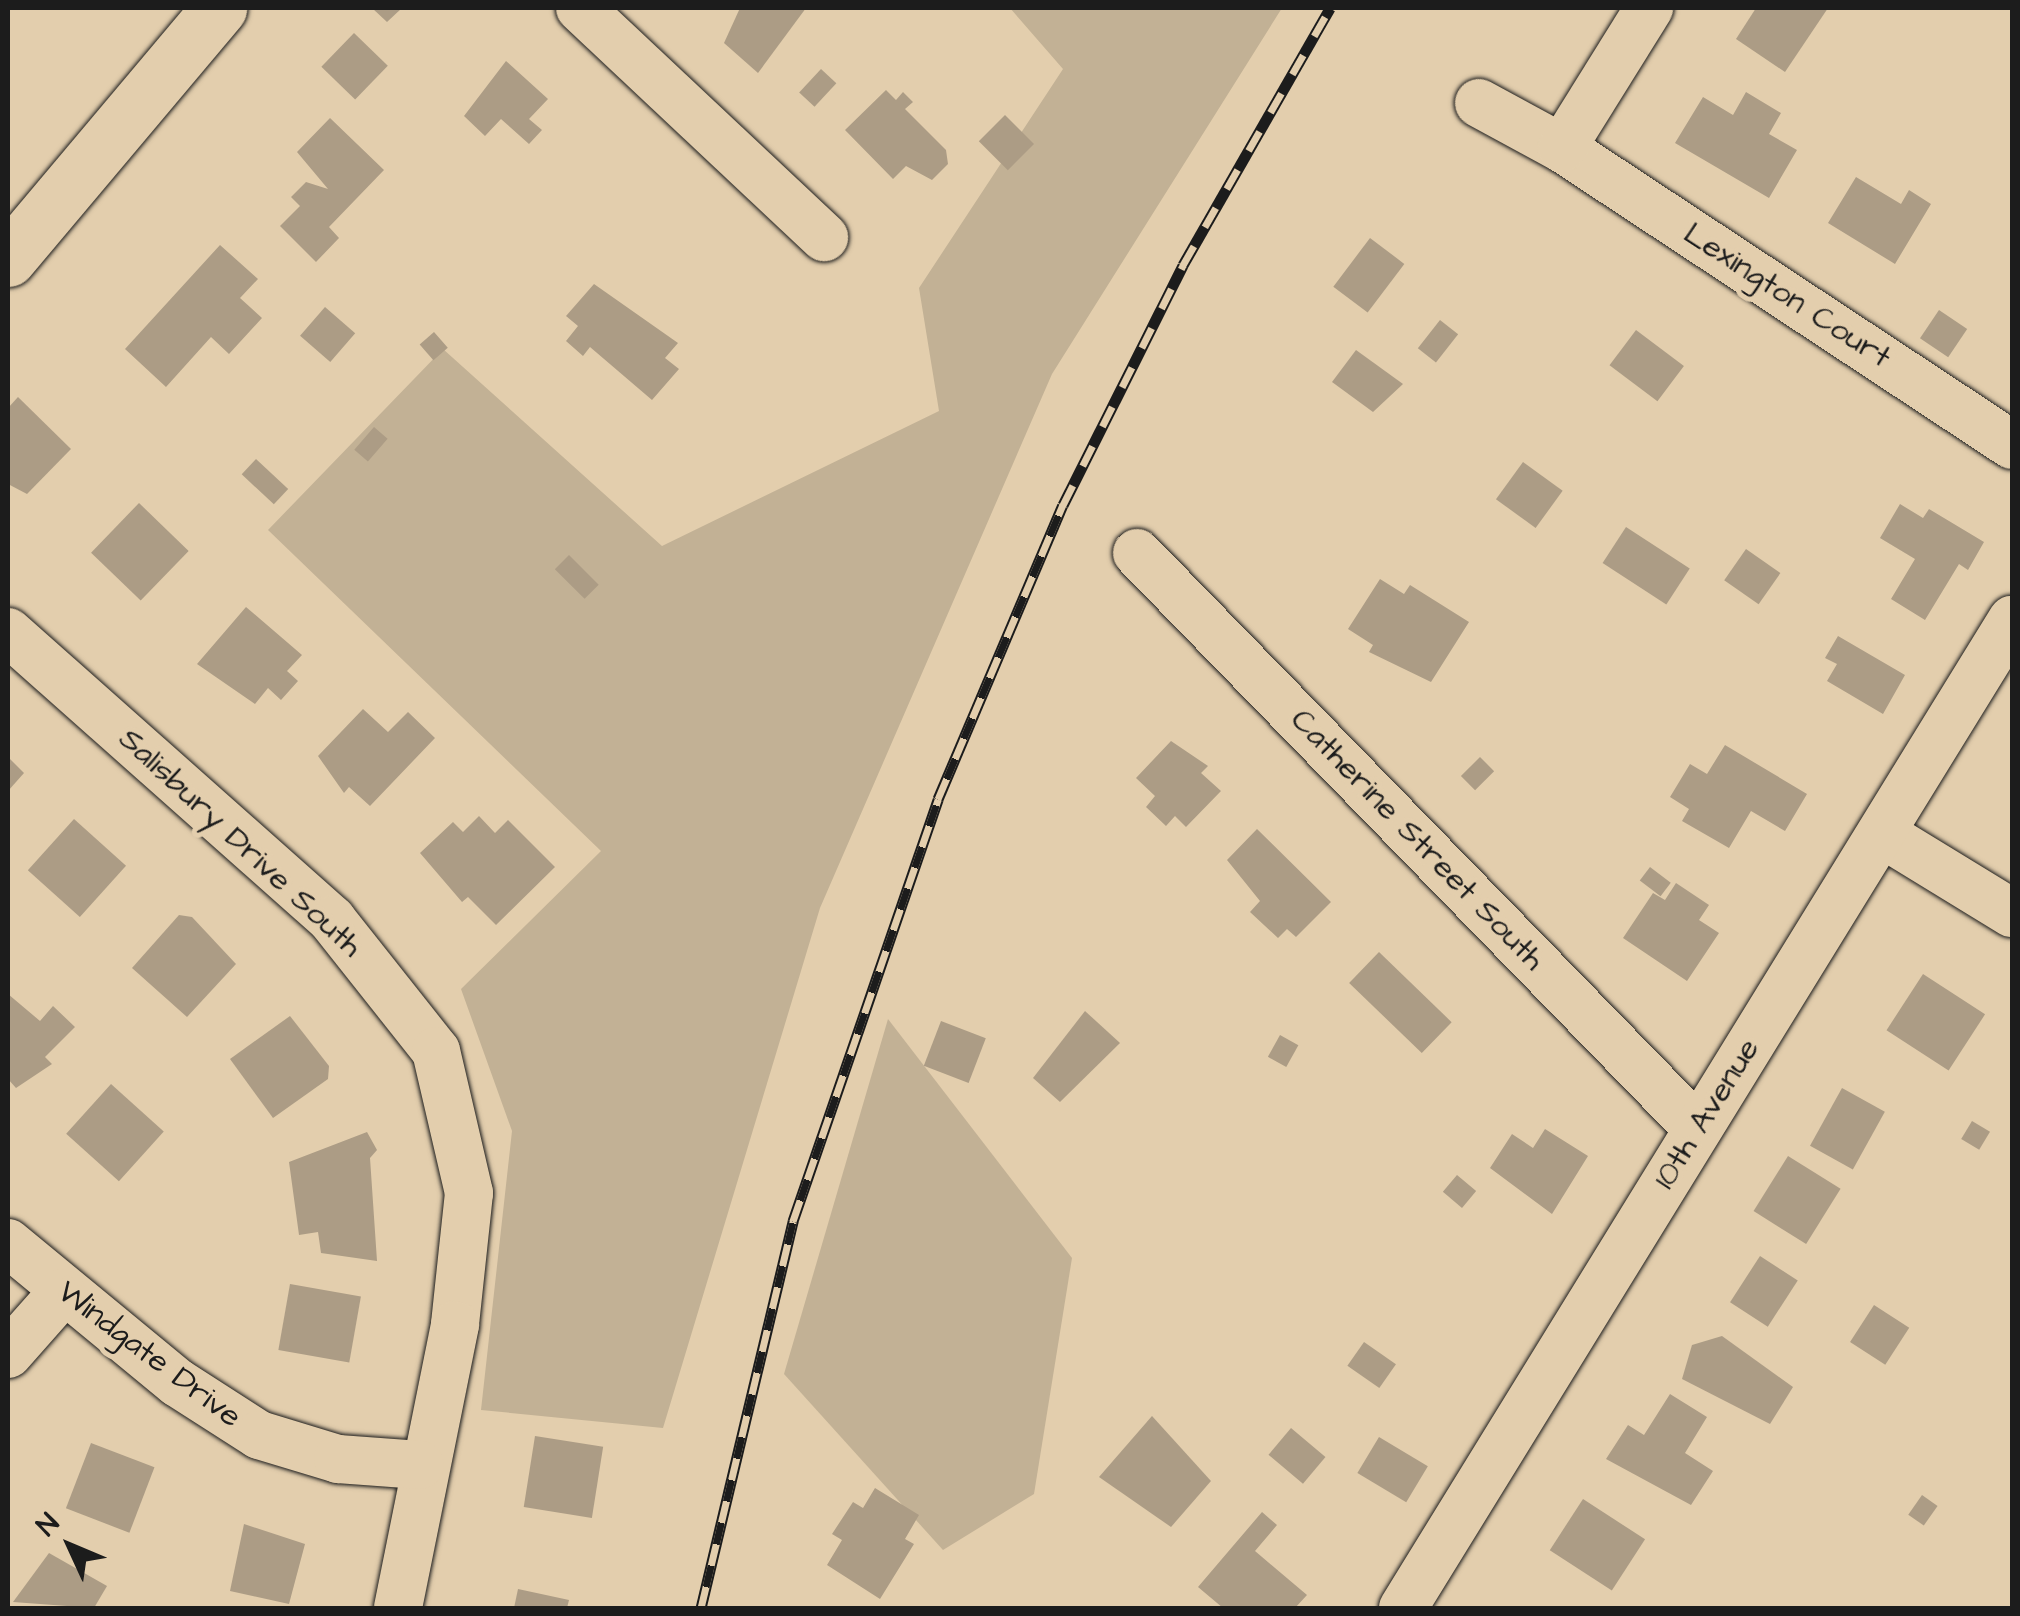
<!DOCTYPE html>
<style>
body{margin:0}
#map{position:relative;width:2020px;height:1616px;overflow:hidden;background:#e3cead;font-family:"Architects Daughter",sans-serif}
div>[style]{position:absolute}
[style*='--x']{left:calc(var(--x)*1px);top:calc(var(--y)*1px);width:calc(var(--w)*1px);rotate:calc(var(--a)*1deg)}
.green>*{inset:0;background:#c2b195}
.building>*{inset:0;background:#ac9c85;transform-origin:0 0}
.roads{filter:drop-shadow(0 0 2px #1c1c1c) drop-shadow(0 0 2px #1c1c1c)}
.street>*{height:48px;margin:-24px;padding:0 24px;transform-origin:24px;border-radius:24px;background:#e3cead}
.secondary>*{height:55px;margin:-27.5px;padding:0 27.5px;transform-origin:27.5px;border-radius:27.5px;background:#e3cead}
.rail>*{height:11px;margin-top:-5.5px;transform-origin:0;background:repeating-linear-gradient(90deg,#e3cead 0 22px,#1c1c1c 0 44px);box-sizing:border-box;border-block:2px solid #1c1c1c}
span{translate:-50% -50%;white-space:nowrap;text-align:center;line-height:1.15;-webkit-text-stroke:10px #e3cead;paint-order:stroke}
.street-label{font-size:32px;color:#1c1c1c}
.frame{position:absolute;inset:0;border:10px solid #1c1c1c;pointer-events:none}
.north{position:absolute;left:20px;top:1496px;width:100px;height:100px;-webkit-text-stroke:8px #e3cead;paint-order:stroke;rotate:314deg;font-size:28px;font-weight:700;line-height:40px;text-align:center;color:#1c1c1c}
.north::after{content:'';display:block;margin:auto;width:35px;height:45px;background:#1c1c1c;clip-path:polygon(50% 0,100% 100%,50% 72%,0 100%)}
</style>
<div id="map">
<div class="green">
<div style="clip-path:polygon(1010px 8px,1282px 8px,1052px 374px,820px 908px,663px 1428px,481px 1410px,512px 1131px,461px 989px,601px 851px,268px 530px,443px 349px,662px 546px,939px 411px,919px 288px,1063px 69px)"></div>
<div style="clip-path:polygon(888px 1019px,1072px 1258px,1034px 1494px,943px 1550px,784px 1374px)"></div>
</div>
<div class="building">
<div style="clip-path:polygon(372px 8px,402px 8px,387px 22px)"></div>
<div style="clip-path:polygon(740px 8px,806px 8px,758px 73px,724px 43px)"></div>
<div style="clip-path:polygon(1756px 8px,1828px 8px,1785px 72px,1736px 39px)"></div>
<div style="left:354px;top:33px;width:47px;height:47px;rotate:44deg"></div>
<div style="clip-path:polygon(506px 61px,548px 99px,529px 119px,542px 130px,529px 144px,501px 119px,485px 136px,464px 116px)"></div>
<div style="left:821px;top:69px;width:21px;height:32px;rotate:43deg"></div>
<div style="clip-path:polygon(886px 90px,896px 100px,903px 92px,913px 102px,905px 109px,946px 150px,948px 164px,932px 180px,906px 166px,893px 179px,845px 130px)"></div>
<div style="clip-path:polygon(1746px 92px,1781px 113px,1769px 134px,1797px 150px,1769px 198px,1675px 143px,1703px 97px,1733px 115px)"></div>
<div style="left:1005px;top:115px;width:41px;height:37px;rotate:45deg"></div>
<div style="clip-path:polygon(330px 118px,384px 170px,329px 227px,339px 238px,316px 262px,280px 226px,300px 206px,291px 197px,306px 182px,328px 189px,297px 152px)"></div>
<div style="clip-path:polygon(1856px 177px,1901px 204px,1909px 190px,1931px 204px,1895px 264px,1828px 223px)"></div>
<div style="left:1370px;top:238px;width:43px;height:61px;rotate:37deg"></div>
<div style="clip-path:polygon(220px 245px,258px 279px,240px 298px,262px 318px,229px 354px,211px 337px,166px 387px,125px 349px)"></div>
<div style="clip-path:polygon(594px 284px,678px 343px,665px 358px,679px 369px,652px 400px,590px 347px,583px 356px,566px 341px,578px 326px,566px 316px)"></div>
<div style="left:325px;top:307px;width:40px;height:38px;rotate:41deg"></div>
<div style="left:1939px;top:310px;width:34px;height:34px;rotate:34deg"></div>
<div style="left:1440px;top:320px;width:23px;height:36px;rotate:38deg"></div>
<div style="left:1636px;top:330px;width:60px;height:44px;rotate:37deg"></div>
<div style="left:434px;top:332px;width:21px;height:19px;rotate:49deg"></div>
<div style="clip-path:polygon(1356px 350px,1403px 384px,1373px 412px,1332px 382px)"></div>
<div style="clip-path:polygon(18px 397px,71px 449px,27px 494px,8px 484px,8px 408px)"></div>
<div style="left:374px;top:427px;width:18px;height:30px;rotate:41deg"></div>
<div style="left:256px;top:459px;width:44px;height:21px;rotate:43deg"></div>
<div style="left:1523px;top:462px;width:49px;height:46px;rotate:36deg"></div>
<div style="left:139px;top:503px;width:69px;height:69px;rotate:44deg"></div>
<div style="clip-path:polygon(1900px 504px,1923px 518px,1929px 509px,1984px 542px,1968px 570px,1959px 564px,1925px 620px,1891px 599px,1915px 559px,1880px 538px)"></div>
<div style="left:1626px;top:527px;width:76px;height:43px;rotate:33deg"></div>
<div style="left:1746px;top:549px;width:42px;height:38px;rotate:35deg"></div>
<div style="left:569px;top:555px;width:42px;height:20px;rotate:45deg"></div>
<div style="clip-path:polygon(1380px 579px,1404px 594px,1410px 585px,1469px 622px,1431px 682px,1369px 652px,1373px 645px,1348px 629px)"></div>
<div style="clip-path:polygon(246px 607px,302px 655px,287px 671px,298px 681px,281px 700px,268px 688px,255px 704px,197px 664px)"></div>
<div style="clip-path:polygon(1838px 636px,1905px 675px,1883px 714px,1827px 681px,1837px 664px,1825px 658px)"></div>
<div style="clip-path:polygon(363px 709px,388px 732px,408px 712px,435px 738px,370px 806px,349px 787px,344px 793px,318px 756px)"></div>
<div style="clip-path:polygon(1171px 741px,1208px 766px,1201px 773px,1221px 791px,1186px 827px,1175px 816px,1166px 826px,1146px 807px,1155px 796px,1136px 778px)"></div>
<div style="clip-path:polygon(1725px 745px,1807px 794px,1785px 831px,1751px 811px,1729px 848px,1682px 821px,1689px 809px,1670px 797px,1690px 764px,1707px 774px)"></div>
<div style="clip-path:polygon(8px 757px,24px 773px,8px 791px)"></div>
<div style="left:1480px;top:757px;width:20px;height:27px;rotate:45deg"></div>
<div style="clip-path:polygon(479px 816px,495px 833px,508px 820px,555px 867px,496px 925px,468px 897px,462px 902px,420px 853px,453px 822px,463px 832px)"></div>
<div style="left:74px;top:819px;width:70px;height:69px;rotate:42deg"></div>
<div style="clip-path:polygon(1257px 829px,1331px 902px,1296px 937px,1287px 929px,1278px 938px,1250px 912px,1260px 901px,1227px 860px)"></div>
<div style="left:1650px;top:867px;width:26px;height:17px;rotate:37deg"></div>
<div style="clip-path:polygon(1676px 883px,1709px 905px,1699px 920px,1719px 933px,1687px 981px,1623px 938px,1653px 893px,1665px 900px)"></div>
<div style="clip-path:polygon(179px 915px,192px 917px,236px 964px,187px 1017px,132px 968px)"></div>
<div style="left:1379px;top:952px;width:101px;height:43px;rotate:44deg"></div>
<div style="left:1923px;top:974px;width:74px;height:67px;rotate:33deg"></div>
<div style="clip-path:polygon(8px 994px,40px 1021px,53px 1006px,75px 1027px,45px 1057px,52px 1064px,16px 1088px,8px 1079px)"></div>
<div style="clip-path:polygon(1085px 1011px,1120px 1043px,1060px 1102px,1033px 1078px)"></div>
<div style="clip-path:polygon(290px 1016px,329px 1066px,328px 1079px,273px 1118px,230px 1059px)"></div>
<div style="left:941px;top:1021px;width:48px;height:48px;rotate:21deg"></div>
<div style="left:1280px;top:1035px;width:21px;height:25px;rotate:29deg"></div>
<div style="left:111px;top:1084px;width:71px;height:67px;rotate:42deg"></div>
<div style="left:1842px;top:1088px;width:49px;height:66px;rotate:29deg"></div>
<div style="left:1972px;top:1121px;width:21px;height:21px;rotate:31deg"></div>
<div style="clip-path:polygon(1545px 1129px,1588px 1156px,1552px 1214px,1490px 1168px,1512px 1134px,1533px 1148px)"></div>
<div style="clip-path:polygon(367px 1132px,377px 1150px,370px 1158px,377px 1261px,321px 1253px,318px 1232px,299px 1235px,289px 1162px)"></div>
<div style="left:1788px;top:1156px;width:62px;height:65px;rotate:32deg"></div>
<div style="left:1457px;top:1175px;width:25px;height:22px;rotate:40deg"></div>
<div style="left:1760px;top:1256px;width:45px;height:55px;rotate:33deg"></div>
<div style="left:290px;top:1284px;width:72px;height:67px;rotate:10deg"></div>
<div style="left:1874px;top:1305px;width:42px;height:44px;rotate:33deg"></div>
<div style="clip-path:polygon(1722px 1336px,1793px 1387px,1770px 1424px,1682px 1379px,1692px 1345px)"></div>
<div style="left:1364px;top:1342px;width:39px;height:29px;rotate:35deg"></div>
<div style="clip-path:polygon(1670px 1394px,1707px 1417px,1685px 1453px,1713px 1471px,1691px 1505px,1606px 1459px,1628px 1425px,1644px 1435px)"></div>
<div style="clip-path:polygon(1152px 1416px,1211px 1481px,1171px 1527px,1099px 1477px)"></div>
<div style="left:1291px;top:1428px;width:45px;height:35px;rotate:40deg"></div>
<div style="left:535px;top:1436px;width:69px;height:72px;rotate:9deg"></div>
<div style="left:1379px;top:1437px;width:57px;height:42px;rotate:31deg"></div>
<div style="left:91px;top:1443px;width:68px;height:70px;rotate:21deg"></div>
<div style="clip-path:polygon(875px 1488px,919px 1515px,905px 1539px,914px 1544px,880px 1599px,827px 1565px,842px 1540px,832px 1534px,853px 1502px,863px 1508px)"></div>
<div style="left:1922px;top:1495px;width:19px;height:24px;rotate:35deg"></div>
<div style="left:1583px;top:1499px;width:74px;height:61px;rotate:33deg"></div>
<div style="clip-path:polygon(1262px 1512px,1277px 1525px,1255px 1551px,1307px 1595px,1295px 1608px,1223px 1608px,1198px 1587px)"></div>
<div style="clip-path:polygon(244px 1524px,305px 1544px,289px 1604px,230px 1591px)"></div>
<div style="clip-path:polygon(49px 1553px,107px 1586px,94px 1608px,13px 1602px)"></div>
<div style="clip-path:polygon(518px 1589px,569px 1600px,567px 1608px,514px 1608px)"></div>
</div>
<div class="roads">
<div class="street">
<div style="--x:580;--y:8;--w:335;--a:43.2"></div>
<div style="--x:1479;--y:103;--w:94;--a:28.5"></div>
<div style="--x:1562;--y:148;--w:539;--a:33.42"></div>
<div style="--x:1562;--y:148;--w:165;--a:-58.1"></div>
<div style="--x:1137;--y:553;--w:803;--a:45.76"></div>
<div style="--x:8;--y:632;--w:433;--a:41.6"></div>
<div style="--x:332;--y:920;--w:167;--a:51.6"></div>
<div style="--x:436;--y:1051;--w:146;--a:76.9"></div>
<div style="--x:469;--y:1193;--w:133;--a:96.1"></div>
<div style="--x:455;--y:1325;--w:289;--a:101.4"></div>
<div style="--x:1884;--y:835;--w:150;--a:31.4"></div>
<div style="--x:8;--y:1243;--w:220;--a:39.5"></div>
<div style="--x:178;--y:1383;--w:96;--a:32.7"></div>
<div style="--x:259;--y:1435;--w:83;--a:16.9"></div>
<div style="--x:338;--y:1459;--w:82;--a:4.2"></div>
<div style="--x:8;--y:1354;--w:81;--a:-48.5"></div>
<div style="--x:1403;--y:1608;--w:1161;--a:-58.35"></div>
</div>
<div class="secondary">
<div style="--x:8;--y:259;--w:328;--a:-49.9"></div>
</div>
</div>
<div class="rail">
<div style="--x:701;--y:1608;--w:398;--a:-76.6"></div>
<div style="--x:793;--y:1221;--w:446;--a:-71"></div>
<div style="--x:938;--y:799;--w:319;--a:-67"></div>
<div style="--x:1063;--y:505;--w:268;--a:-63.4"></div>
<div style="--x:1183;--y:265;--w:296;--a:-60.2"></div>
</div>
<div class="street-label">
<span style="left:1787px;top:296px;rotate:33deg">Lexington Court</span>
<span style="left:1417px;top:840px;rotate:46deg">Catherine Street South</span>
<span style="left:240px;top:843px;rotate:43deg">Salisbury Drive South</span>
<span style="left:1707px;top:1114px;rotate:-58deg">10th Avenue</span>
<span style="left:149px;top:1355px;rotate:37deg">Windgate Drive</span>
</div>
<div class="frame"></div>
<div class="north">N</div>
</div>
